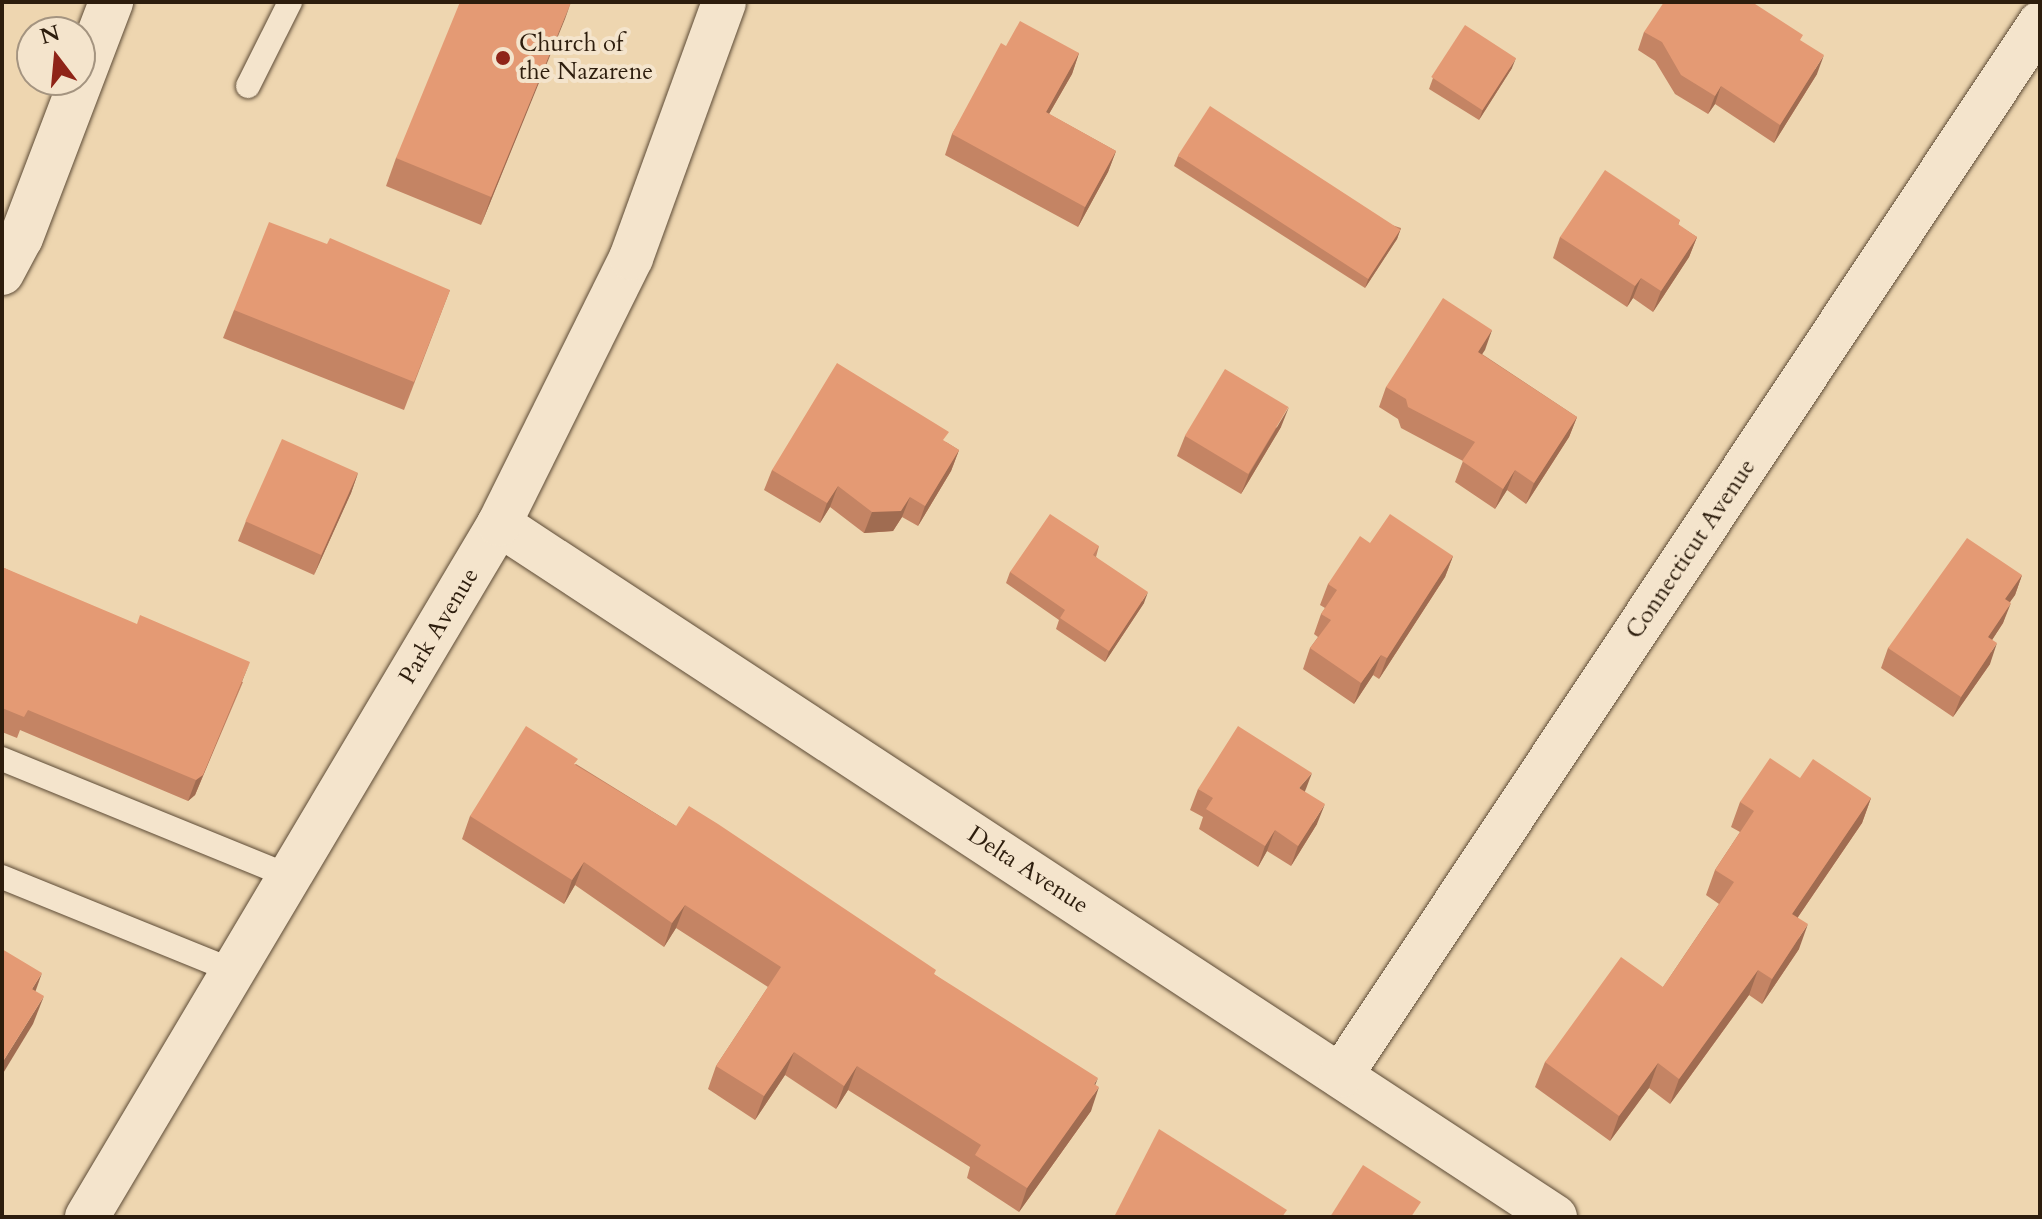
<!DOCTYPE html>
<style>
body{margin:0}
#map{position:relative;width:2042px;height:1219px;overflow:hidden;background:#eed6b0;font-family:Cardo,serif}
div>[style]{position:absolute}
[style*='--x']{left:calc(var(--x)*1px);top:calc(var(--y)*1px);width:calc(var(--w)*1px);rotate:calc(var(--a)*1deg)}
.roads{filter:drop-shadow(0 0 2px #5d4b36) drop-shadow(0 0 2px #5d4b36)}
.service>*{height:24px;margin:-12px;padding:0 12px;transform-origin:12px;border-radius:12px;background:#f4e4cc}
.minor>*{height:44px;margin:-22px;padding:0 22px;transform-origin:22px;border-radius:22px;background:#f4e4cc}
.secondary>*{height:44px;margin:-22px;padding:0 22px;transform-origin:22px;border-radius:22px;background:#f4e4cc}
.wall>*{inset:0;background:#c48464}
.shaded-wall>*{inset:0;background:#a06c51}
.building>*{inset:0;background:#e49a74;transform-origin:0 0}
.dots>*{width:22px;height:22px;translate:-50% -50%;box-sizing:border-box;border:4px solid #f4e4cc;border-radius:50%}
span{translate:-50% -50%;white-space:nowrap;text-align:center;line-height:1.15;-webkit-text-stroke:8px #f4e4cc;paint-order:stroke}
.poi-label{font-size:24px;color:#2d1d0d}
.left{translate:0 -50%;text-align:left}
.street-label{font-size:24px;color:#2d1d0d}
.frame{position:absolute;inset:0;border:4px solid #2d1d0d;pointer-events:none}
.north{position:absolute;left:16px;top:16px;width:80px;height:80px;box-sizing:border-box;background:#f4e4cc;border:2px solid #a49480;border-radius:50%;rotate:344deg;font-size:22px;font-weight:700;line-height:32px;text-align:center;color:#2d1d0d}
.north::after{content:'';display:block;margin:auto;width:28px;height:36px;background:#8f2418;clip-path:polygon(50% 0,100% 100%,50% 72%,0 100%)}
</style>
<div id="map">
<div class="roads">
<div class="service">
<div style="--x:248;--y:86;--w:94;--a:-63.4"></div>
<div style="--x:2;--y:759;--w:310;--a:22.2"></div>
<div style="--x:2;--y:877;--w:249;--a:22.1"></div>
</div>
<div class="minor">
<div style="--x:2;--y:273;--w:40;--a:-62"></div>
<div style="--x:21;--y:238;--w:253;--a:-69.1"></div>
<div style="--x:499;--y:524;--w:1263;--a:33.27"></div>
<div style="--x:1341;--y:1075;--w:1263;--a:-56.4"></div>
</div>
<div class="secondary">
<div style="--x:87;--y:1217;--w:806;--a:-59.27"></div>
<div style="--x:499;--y:524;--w:297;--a:-63.6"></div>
<div style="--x:631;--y:258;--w:272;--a:-70"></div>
</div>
</div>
<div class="wall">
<div style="clip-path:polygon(571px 2px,481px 225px,386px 186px,396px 158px)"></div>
<div style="clip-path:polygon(1644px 32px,1801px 41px,1817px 74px,1774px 143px,1715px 104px,1708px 114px,1675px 94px,1655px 61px,1638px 50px)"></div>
<div style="clip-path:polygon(1006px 46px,1079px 53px,1072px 74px,1049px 114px,1116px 151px,1108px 172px,1078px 227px,945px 155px,952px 134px)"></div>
<div style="clip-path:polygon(1512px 68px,1479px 120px,1429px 89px,1433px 78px)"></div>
<div style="clip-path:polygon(1178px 156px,1401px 228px,1397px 239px,1365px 288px,1174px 166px)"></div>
<div style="clip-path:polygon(1680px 220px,1678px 225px,1697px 237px,1689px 257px,1653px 312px,1633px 298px,1627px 307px,1553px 258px,1560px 237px)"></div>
<div style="clip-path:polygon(450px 290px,404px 410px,223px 338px,234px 310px)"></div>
<div style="clip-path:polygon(1492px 330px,1482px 354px,1577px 417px,1569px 437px,1526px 504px,1507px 490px,1495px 509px,1455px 482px,1463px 461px,1401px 428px,1398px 419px,1379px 407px,1386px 387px)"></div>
<div style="clip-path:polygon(1281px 427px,1241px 494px,1177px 456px,1185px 436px)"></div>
<div style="clip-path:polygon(946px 442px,959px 450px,951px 471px,918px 526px,902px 517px,893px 531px,864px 533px,830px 507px,820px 523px,764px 490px,772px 470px)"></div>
<div style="clip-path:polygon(358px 473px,351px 493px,314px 575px,238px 541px,246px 521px)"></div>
<div style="clip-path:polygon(1370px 543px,1453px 556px,1445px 577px,1379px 679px,1373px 675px,1354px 704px,1303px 669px,1310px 648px,1318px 637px,1314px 634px,1321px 614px,1325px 608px,1320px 605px,1328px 584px)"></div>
<div style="clip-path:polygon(1099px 546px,1096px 557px,1144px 603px,1105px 662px,1056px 629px,1059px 620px,1006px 583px,1010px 572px)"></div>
<div style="clip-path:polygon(2px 567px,243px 682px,195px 795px,188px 801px,20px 730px,17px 738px,2px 732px)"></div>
<div style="clip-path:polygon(2022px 575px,2015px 595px,2010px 602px,2003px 623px,1992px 640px,1990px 664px,1953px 717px,1881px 668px,1888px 648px)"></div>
<div style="clip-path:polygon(576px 764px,676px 826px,935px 975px,1095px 1085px,1091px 1111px,1019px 1212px,967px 1178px,970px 1167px,848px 1090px,836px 1109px,785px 1075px,755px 1120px,708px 1089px,716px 1066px,768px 987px,676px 928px,664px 947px,575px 885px,564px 904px,462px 839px,470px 816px)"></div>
<div style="clip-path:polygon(1800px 778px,1871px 798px,1862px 823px,1798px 917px,1799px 949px,1762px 1004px,1749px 995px,1670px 1104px,1649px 1088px,1610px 1141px,1535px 1087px,1545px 1062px,1663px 987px,1719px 904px,1706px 895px,1715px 870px,1740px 832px,1731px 827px,1740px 802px)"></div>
<div style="clip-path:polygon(1198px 789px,1317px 824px,1291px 866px,1267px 851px,1258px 867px,1199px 829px,1203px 817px,1190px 810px)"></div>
</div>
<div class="shaded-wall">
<div style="clip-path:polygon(571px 2px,565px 19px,481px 225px,491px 197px)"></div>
<div style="clip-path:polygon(1079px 53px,1072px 74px,1038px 133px,1046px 112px)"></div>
<div style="clip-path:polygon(1824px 55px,1817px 74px,1774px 143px,1780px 125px)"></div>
<div style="clip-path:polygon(1516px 58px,1512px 68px,1479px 120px,1483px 109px)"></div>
<div style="clip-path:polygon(1721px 86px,1715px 104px,1708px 114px,1715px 96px)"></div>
<div style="clip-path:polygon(1116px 151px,1108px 172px,1078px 227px,1085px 207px)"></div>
<div style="clip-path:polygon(1401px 228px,1397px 239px,1365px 288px,1369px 277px)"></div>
<div style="clip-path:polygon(1697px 237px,1689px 257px,1653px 312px,1661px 291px)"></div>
<div style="clip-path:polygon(1641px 278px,1633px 298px,1627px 307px,1635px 286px)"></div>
<div style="clip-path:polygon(1492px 330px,1485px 350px,1470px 372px,1478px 352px)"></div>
<div style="clip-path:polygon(1289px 407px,1281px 427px,1241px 494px,1249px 474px)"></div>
<div style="clip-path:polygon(1577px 417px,1569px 437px,1526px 504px,1534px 483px)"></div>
<div style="clip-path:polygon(959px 450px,951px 471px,918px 526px,925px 506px)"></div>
<div style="clip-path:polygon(1515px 470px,1507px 490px,1495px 509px,1503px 489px)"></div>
<div style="clip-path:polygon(358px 473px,351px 493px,314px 575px,322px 554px)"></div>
<div style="clip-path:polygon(838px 486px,830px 507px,820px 523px,827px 503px)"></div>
<div style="clip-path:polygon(910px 497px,902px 517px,893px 531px,864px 533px,872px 512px)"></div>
<div style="clip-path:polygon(1453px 556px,1445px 577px,1379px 679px,1387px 658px)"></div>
<div style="clip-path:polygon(2022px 575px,2015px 595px,1997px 620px,2005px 599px)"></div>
<div style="clip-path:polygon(1148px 592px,1144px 603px,1105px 662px,1109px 651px)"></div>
<div style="clip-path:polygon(2011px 603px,2003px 623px,1981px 657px,1988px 637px)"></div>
<div style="clip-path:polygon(1997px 643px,1990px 664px,1953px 717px,1961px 697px)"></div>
<div style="clip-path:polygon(1381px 655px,1373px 675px,1354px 704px,1361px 683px)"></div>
<div style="clip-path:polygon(250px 662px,195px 795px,188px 801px,196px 780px)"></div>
<div style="clip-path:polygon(1312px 773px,1304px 794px,1299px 788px)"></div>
<div style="clip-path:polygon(1871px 798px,1862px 823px,1783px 939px,1792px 914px)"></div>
<div style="clip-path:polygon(1325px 804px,1317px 824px,1291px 866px,1298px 846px)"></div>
<div style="clip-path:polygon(1275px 830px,1267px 851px,1258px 867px,1265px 846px)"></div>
<div style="clip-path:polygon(584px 862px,575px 885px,564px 904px,572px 880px)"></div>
<div style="clip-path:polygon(685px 905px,676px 928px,664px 947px,672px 923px)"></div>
<div style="clip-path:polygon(1808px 924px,1799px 949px,1762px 1004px,1772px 979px)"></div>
<div style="clip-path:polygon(1758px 970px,1749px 995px,1670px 1104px,1679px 1079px)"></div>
<div style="clip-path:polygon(42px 973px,32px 1001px,32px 989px)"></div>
<div style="clip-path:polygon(44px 996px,33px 1024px,2px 1075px,2px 1063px)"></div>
<div style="clip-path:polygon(794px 1052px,785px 1075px,755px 1120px,764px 1096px)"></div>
<div style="clip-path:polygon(1658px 1063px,1649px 1088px,1610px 1141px,1619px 1116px)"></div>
<div style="clip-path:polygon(857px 1066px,848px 1090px,836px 1109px,844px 1086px)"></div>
<div style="clip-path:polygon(1098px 1078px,1089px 1101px,1099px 1087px,1091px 1111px,1019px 1212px,1027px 1188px)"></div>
</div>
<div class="building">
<div style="clip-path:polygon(460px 2px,571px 2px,491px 197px,396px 158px)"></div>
<div style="clip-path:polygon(1664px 2px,1752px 2px,1803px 35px,1800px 40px,1824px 55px,1780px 125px,1721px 86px,1715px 96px,1681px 75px,1662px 42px,1644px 32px)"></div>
<div style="clip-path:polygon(1020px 21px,1079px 53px,1046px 112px,1116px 151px,1085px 207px,952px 134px,1001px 43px,1006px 46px)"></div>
<div style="left:1465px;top:25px;width:61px;height:62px;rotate:33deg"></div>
<div style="left:1210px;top:106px;width:227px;height:59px;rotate:33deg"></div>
<div style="clip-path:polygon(1605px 170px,1680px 220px,1678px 224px,1697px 237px,1661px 291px,1641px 278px,1635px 286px,1560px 237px)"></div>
<div style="clip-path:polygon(269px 222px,327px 244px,330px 238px,450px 290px,414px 382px,234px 310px)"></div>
<div style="clip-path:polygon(1443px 298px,1492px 330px,1478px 352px,1577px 417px,1534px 483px,1515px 470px,1503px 489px,1462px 461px,1475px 442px,1408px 407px,1406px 399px,1386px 387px)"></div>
<div style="clip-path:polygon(837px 363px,949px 432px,943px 440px,959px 450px,925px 506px,910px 497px,901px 511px,872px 512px,838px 486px,827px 503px,772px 470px)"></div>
<div style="left:1225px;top:369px;width:74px;height:78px;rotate:31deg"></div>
<div style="left:282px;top:439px;width:83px;height:90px;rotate:24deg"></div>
<div style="clip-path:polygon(1050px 514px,1099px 546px,1093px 555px,1148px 592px,1109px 651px,1060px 618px,1065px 610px,1010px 572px)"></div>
<div style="clip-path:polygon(1390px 514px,1453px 556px,1387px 658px,1381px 655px,1361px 683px,1310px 648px,1331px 620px,1321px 614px,1337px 590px,1328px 584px,1360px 536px,1370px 543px)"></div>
<div style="clip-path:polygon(1967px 538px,2022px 575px,2005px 599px,2011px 603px,1988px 637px,1997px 643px,1961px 697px,1888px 648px)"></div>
<div style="clip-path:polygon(2px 567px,137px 624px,140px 615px,250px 662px,203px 775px,196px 780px,28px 710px,24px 717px,2px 708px)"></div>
<div style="clip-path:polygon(526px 726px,578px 759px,574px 764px,676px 826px,689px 806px,718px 824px,936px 970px,934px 974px,1098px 1078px,1094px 1084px,1099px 1087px,1027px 1188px,975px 1155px,981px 1145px,857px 1066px,844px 1086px,794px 1052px,764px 1096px,716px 1066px,781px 967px,685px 905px,672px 923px,584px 862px,572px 880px,470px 816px)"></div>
<div style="clip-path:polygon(1238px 726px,1312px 773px,1299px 788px,1325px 804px,1298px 846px,1275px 830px,1265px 846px,1206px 809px,1213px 798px,1198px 789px)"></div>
<div style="clip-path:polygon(1770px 758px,1800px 778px,1813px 759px,1871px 798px,1792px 914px,1808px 924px,1772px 979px,1758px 970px,1679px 1079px,1658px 1063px,1619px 1116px,1545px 1062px,1621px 957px,1663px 987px,1734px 882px,1715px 870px,1754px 811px,1740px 802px)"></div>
<div style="clip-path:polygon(2px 949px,42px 973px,32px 989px,44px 996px,2px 1063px)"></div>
<div style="clip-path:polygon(1159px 1129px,1287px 1210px,1282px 1217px,1114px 1217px)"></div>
<div style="clip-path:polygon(1363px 1165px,1421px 1202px,1411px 1217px,1330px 1217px)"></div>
</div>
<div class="dots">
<div style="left:503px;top:58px;background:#8f2418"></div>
</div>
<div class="poi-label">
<span class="left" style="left:519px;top:58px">Church of<br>the Nazarene</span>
</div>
<div class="street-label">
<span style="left:1691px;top:549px;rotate:-56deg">Connecticut Avenue</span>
<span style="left:439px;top:626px;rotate:-59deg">Park Avenue</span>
<span style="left:1028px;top:870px;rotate:33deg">Delta Avenue</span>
</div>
<div class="frame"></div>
<div class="north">N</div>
</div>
